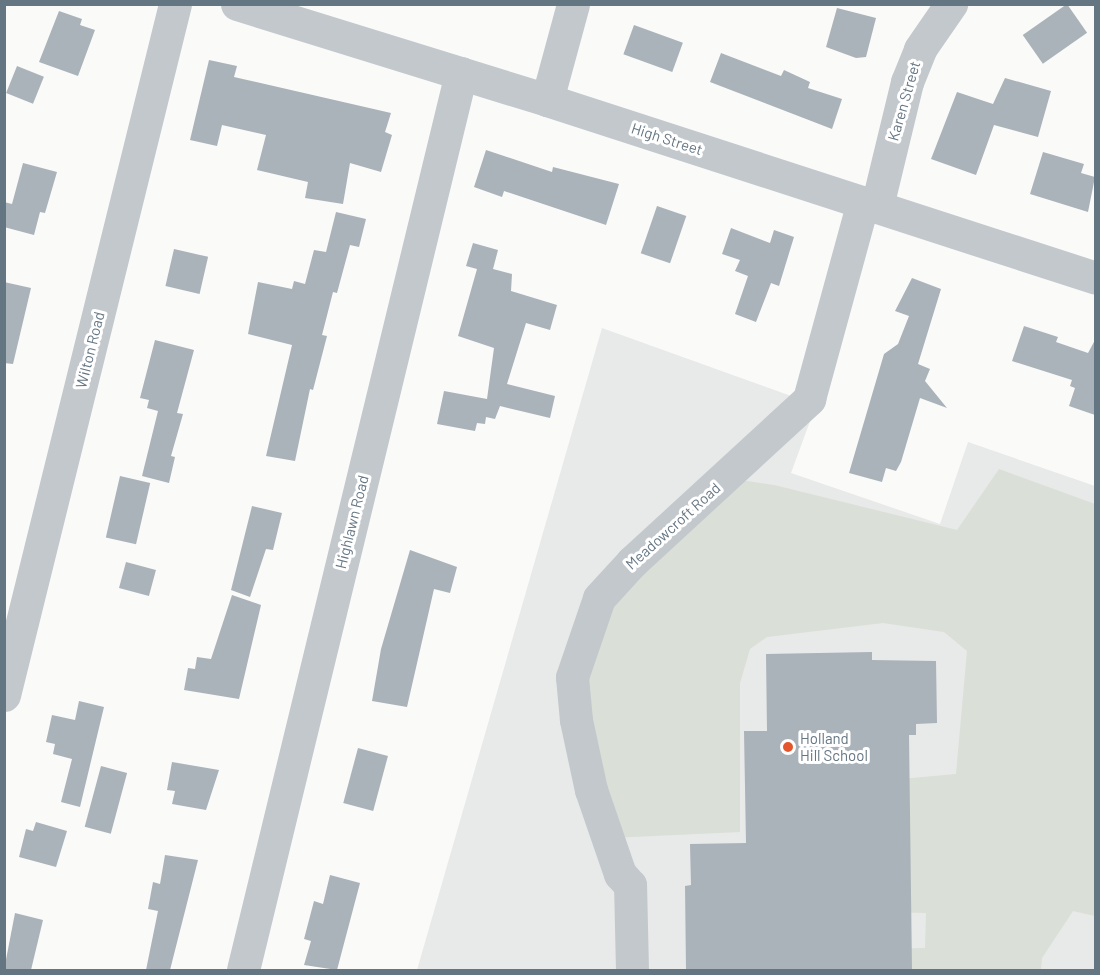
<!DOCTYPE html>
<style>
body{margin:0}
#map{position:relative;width:1100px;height:975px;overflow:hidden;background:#fafaf8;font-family:Barlow,sans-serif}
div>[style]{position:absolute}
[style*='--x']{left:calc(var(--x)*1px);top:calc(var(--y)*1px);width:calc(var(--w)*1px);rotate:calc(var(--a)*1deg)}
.built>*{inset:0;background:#e8e9e9}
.green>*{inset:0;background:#dadfd7}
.building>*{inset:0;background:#aab3b9;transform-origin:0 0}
.minor>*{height:33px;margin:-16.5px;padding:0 16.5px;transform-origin:16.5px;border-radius:16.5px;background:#c3c8cc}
.dots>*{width:16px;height:16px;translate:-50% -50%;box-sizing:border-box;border:3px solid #fff;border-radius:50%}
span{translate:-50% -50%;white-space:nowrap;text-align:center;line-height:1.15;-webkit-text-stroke:6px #fff;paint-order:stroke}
.street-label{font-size:15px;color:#657683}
.poi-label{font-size:15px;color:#657683}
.left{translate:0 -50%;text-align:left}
.frame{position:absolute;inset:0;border:6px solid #657683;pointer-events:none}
</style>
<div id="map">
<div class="built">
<div style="clip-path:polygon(602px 328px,816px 405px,791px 473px,940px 524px,968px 442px,1095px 486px,1095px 970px,417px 970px)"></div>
</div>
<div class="green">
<div style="clip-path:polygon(999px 469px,1095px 504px,1095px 916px,1073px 911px,1042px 958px,1041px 970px,891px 970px,888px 949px,925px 948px,926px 913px,888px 912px,890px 780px,956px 774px,967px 651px,944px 632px,883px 623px,767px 637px,750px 649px,740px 683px,740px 832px,610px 838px,576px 720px,599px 598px,726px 478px,774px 485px,957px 530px)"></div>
</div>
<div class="building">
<div style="left:1067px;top:4px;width:35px;height:54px;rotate:55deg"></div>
<div style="clip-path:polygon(837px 8px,876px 18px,866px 57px,856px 58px,826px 47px)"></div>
<div style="clip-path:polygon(59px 11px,82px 19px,80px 25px,95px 30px,78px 76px,39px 62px)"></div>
<div style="left:634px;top:25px;width:52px;height:31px;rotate:20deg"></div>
<div style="clip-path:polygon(721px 53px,781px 76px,784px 70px,810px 82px,808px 88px,842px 99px,832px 129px,710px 82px)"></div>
<div style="clip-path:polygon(209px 60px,237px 66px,234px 77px,391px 113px,385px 132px,392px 135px,381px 172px,350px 163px,343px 204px,305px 198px,308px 182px,257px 170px,266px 135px,222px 125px,217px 146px,190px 140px)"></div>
<div style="left:17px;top:66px;width:29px;height:29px;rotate:22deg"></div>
<div style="clip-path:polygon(1005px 78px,1051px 91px,1038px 137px,994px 125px,976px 175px,931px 159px,957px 92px,993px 104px)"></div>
<div style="clip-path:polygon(486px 150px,552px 172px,553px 167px,619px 184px,606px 225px,504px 191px,502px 197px,474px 187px)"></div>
<div style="clip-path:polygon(1043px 152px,1084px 164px,1081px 173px,1095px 177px,1088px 212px,1030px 194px)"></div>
<div style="clip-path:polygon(23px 163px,57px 172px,45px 213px,40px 212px,34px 235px,4px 227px,4px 202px,12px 204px)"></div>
<div style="left:657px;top:206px;width:31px;height:50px;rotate:19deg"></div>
<div style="clip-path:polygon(336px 212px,366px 219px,359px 247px,350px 245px,337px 293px,333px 292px,322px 335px,327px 336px,313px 390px,310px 389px,295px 461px,266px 456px,292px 345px,248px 334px,258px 282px,292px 289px,294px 281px,305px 284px,314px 250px,326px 252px)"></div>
<div style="clip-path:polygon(731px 228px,770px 243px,774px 230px,794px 237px,779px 286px,771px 283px,756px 322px,735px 314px,748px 276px,735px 271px,740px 260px,722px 254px)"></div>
<div style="clip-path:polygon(473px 243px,498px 250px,493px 269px,512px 274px,511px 291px,557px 305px,550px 330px,526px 323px,507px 384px,555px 396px,550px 418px,500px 406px,495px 419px,486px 417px,485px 424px,477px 423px,475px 431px,437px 424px,444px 391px,487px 399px,494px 348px,458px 336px,477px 269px,466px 266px)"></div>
<div style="left:174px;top:249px;width:35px;height:38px;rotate:13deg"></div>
<div style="clip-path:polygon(912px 278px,941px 289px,918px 364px,930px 369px,925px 381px,947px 408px,920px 398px,901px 462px,896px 471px,886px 468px,882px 482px,849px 473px,884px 354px,898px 344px,909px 316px,895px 311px)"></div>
<div style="clip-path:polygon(4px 282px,31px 288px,13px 364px,4px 363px)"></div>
<div style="clip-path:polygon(1024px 326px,1058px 337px,1056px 342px,1088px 353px,1095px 340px,1095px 415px,1069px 406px,1075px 388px,1070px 386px,1072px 380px,1012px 361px)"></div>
<div style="clip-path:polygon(155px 340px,194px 350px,177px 413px,183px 414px,171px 456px,175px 457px,169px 483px,142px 476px,158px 411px,147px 408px,149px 400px,140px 398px)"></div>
<div style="left:120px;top:476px;width:31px;height:63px;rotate:13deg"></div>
<div style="clip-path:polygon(252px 506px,282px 513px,273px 550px,266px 549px,250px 597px,231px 590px)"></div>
<div style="clip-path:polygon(410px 550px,457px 567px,450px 593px,434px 589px,407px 707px,372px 701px,381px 649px)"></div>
<div style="left:126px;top:562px;width:31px;height:27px;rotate:15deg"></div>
<div style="clip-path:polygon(232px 595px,261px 605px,239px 699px,184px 690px,188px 668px,195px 669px,197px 657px,211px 659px)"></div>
<div style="clip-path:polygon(872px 652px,872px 660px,936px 661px,937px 723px,916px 724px,916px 735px,909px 735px,912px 970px,686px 970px,685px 886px,691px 885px,690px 844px,746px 843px,744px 731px,767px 731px,766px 654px)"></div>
<div style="clip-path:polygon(79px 701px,104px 707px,80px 807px,61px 802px,72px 759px,53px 754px,55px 744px,46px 742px,52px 715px,75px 720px)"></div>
<div style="left:358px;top:748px;width:31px;height:57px;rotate:15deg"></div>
<div style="clip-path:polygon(172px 762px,219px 770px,206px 810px,172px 804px,175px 791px,167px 790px)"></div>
<div style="left:101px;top:766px;width:27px;height:63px;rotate:15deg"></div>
<div style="clip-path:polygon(36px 822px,67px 831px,56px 867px,19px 857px,26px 829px,33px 831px)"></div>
<div style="clip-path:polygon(165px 855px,198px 860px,170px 970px,146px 970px,158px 911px,148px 909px,153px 882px,160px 884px)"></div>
<div style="clip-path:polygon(330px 875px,360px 883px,337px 970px,304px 965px,311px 941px,304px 939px,314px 901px,323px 904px)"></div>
<div style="clip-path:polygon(15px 913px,43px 920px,31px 970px,4px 970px)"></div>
</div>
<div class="minor">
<div style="--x:237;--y:4;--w:325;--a:17.2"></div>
<div style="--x:547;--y:100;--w:577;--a:17.96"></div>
<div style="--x:547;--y:100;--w:99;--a:-74.8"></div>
<div style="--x:877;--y:206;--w:128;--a:-76.4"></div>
<div style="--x:907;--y:82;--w:35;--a:-68"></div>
<div style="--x:920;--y:49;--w:55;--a:-55.4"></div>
<div style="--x:4;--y:695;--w:712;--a:-76.1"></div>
<div style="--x:243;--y:970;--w:923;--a:-76.34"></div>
<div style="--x:632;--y:970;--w:85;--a:-91.3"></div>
<div style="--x:630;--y:885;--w:15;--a:-132"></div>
<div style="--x:620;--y:874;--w:89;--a:-109"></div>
<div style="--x:591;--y:790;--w:72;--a:-102.1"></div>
<div style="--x:576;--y:720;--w:43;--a:-95.3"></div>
<div style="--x:572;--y:677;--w:83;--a:-71.1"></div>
<div style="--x:599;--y:598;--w:49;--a:-47.5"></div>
<div style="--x:632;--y:562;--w:241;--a:-42.6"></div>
<div style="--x:809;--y:399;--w:204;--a:-74.7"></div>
</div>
<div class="dots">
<div style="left:788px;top:747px;background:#e4572e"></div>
</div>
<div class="street-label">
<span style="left:904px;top:101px;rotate:-74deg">Karen Street</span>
<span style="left:667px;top:139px;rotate:18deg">High Street</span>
<span style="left:90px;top:350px;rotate:-76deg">Wilton Road</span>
<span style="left:352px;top:522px;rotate:-76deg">Highlawn Road</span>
<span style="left:673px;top:526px;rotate:-42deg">Meadowcroft Road</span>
</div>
<div class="poi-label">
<span class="left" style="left:800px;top:747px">Holland<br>Hill School</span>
</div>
<div class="frame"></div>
</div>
